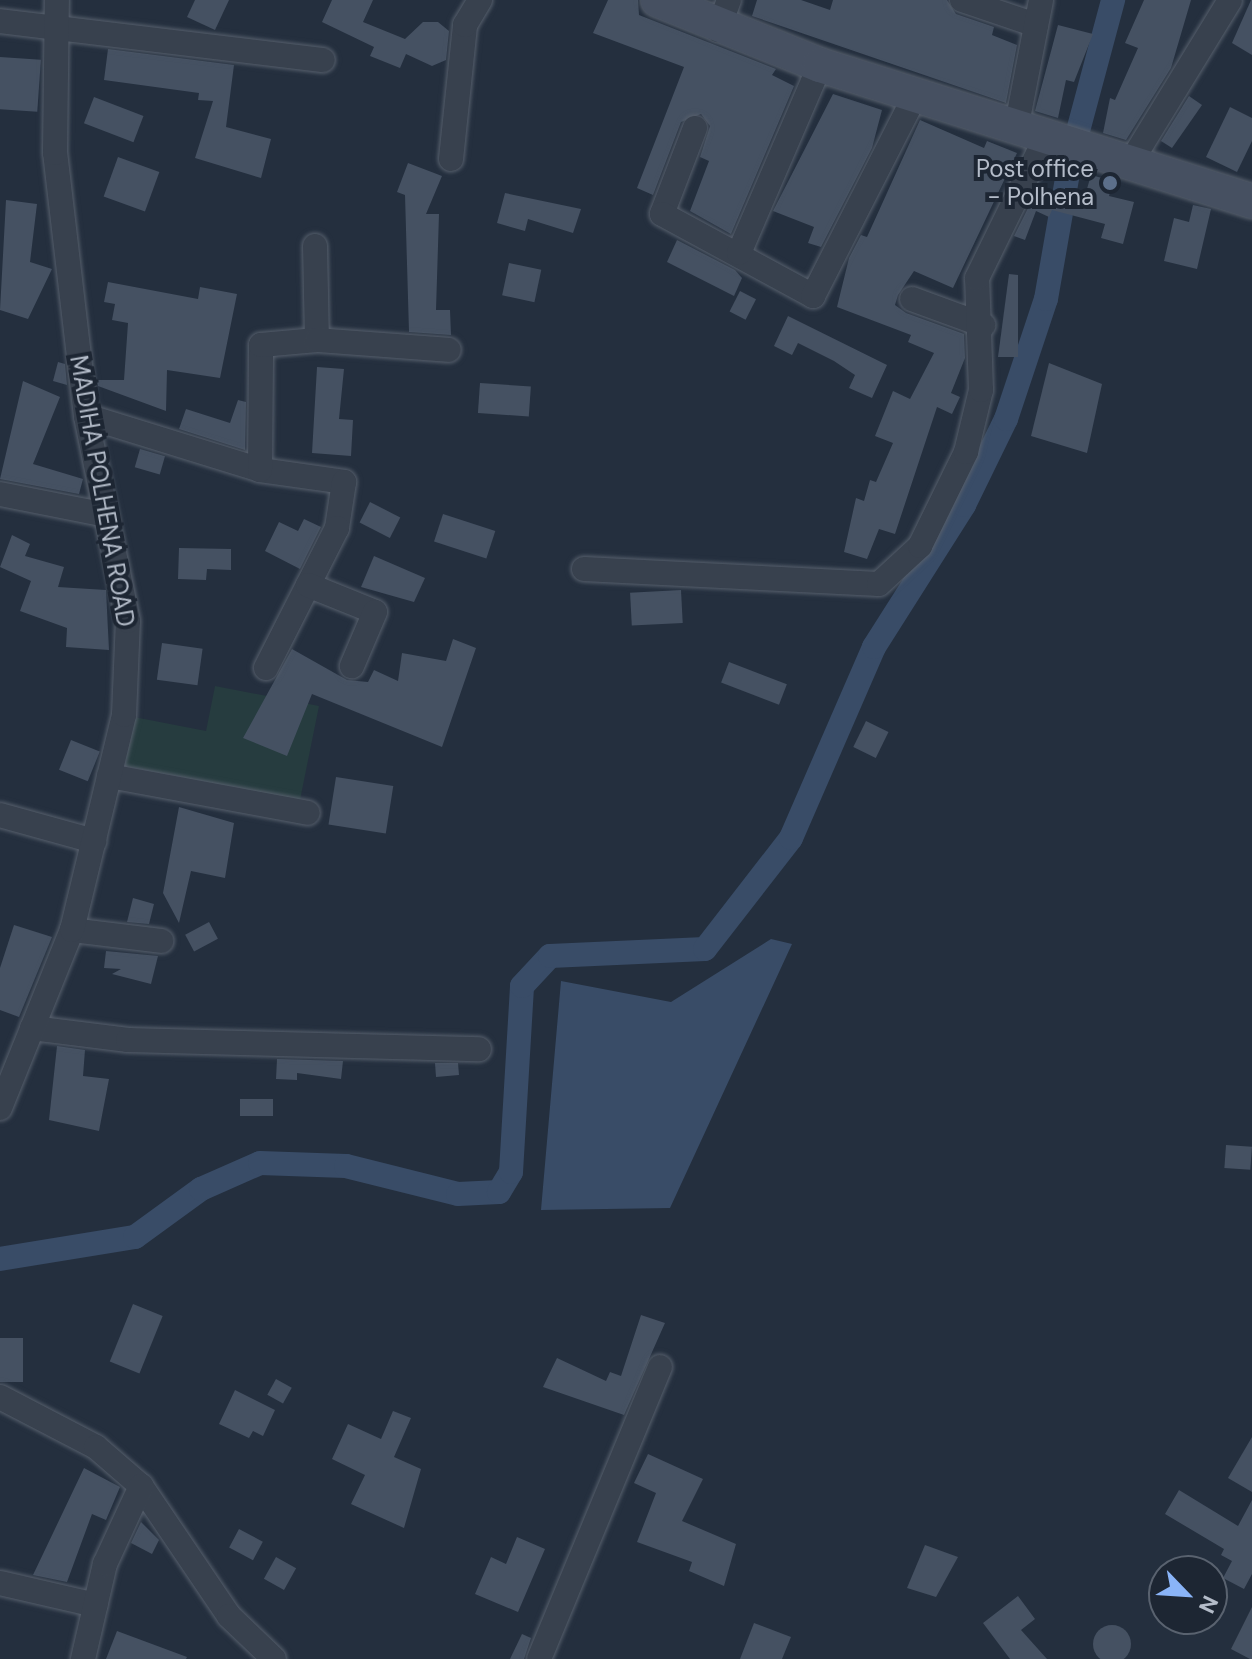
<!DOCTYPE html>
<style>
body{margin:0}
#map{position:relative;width:1252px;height:1659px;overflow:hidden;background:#242f3e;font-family:"DM Sans",sans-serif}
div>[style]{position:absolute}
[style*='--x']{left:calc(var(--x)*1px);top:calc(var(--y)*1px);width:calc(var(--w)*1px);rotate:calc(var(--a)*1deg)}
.green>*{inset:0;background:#263c3f}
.water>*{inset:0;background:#394c67}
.canal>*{height:24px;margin:-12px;padding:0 12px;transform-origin:12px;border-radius:12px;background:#394c67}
.building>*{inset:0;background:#455162;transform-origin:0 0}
.round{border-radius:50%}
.roads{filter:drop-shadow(0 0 2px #565f6c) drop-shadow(0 0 2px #565f6c)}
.street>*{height:24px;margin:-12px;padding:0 12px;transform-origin:12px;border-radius:12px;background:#38414e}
.secondary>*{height:34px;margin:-17px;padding:0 17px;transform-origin:17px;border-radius:17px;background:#465061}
.dots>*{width:22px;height:22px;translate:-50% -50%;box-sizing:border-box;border:4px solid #1d2633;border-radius:50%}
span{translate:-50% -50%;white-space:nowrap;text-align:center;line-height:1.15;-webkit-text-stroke:8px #1d2633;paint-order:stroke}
.poi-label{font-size:24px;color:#b4bcc9}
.right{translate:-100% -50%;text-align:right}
.street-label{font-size:24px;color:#b4bcc9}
.north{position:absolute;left:1148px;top:1555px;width:80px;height:80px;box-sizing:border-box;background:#1d2633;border:2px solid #59626f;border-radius:50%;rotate:115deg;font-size:22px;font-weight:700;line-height:32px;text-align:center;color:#b4bcc9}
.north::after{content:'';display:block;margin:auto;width:28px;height:36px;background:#8ab4f8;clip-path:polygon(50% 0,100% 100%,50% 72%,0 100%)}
</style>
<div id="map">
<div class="green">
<div style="clip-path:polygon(215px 686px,319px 706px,300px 800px,125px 766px,134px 717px,206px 731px)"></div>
</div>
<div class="water">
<div style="clip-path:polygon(771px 939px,792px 944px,670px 1208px,541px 1210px,561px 981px,671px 1002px)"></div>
</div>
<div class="canal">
<div style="--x:1078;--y:131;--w:136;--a:-75"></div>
<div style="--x:0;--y:1259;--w:137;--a:-9.3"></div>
<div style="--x:135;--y:1237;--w:82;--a:-36"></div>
<div style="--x:201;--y:1189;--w:64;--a:-23.8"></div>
<div style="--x:260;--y:1163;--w:86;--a:2"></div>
<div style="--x:346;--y:1166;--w:115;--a:14"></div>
<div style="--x:458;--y:1194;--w:41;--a:-2.8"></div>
<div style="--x:499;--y:1192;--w:23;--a:-59"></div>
<div style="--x:511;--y:1172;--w:186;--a:-86.6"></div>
<div style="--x:522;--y:986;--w:41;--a:-47"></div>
<div style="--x:550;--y:956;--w:155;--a:-2.6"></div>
<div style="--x:705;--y:949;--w:140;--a:-52.2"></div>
<div style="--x:791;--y:838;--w:208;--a:-66.5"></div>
<div style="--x:874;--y:647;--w:168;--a:-57.6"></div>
<div style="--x:964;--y:505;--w:96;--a:-64"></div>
<div style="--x:1006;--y:419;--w:126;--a:-71.6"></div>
<div style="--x:1046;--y:299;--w:145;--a:-80.1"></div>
</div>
<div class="building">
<div style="clip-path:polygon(195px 0,229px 0,215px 30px,187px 17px)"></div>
<div style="clip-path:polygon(332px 0,373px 0,363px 22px,405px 39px,423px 22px,438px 22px,449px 31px,446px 60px,432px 66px,406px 54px,400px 68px,370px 56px,374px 47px,322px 22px)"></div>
<div style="clip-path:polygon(608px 0,638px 0,639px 15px,776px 69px,772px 75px,794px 86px,731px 234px,690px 211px,709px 161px,700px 157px,710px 126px,701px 114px,681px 122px,653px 195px,637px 188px,684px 67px,593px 33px)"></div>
<div style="clip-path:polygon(757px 0,801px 0,830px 10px,833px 0,947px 0,956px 14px,994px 27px,992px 35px,1017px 45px,1006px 103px,752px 16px)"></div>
<div style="clip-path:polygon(1144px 0,1191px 0,1171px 68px,1126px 140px,1103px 133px,1110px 98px,1115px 100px,1138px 48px,1125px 43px)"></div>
<div style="clip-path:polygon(1251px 0,1252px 0,1252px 55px,1232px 43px)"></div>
<div style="clip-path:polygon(1058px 25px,1093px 34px,1074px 82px,1066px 80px,1058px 118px,1035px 111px)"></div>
<div style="clip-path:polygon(108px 49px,234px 65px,226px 127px,271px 139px,261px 178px,195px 158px,213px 101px,198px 100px,199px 93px,104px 80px)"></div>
<div style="left:0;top:57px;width:41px;height:52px;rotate:4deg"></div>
<div style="clip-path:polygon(833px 94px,882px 110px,872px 148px,821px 247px,808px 243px,814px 227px,773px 211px)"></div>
<div style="clip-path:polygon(1189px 96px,1202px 105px,1172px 148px,1161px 141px)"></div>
<div style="left:94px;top:97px;width:53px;height:28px;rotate:21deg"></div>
<div style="clip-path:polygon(1230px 107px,1252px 118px,1252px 141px,1237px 172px,1206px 157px)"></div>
<div style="clip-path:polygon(920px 120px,984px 148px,987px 141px,1017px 153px,953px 288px,914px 271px,898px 295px,895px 305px,906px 313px,964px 334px,965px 358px,951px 393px,960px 397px,952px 414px,937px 407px,895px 534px,879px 529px,867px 559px,844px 552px,856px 498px,864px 501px,870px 480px,876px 482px,893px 443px,875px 436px,893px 391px,910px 399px,934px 353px,908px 342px,911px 335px,837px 307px,849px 258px,861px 235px,867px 237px)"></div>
<div style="left:118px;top:157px;width:44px;height:42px;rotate:20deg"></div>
<div style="clip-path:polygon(408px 163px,442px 176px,426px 214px,439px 214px,436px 310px,450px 310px,451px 335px,409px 332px,405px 195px,397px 192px)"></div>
<div style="clip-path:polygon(1091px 175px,1113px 181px,1109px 196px,1134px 202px,1123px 244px,1101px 238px,1105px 224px,1052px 210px,1049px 217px,1036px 211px,1025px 240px,1014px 236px,1039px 186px,1082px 206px)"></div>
<div style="clip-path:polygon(505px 193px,581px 209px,573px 233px,528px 219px,525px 231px,497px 223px)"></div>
<div style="clip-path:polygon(6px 200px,37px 204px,30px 262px,52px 269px,28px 319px,0 310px)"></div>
<div style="clip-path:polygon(1193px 205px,1211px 209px,1197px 269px,1164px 261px,1174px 218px,1189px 222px)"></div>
<div style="clip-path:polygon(677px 240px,735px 270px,742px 278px,734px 296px,667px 262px)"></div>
<div style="left:509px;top:263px;width:33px;height:33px;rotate:12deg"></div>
<div style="clip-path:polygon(1009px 274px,1018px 275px,1018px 357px,998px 357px)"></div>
<div style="clip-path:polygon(108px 282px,198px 299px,200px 287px,237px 294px,220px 378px,167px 370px,166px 411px,98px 386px,97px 380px,124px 380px,128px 323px,112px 320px,115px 304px,104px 302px)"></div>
<div style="left:740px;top:291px;width:18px;height:23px;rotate:27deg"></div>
<div style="clip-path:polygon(788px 316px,887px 365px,872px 398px,849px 388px,855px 375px,834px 361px,798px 343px,792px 355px,774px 346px)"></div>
<div style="clip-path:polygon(58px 362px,65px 364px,67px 385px,53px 381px)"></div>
<div style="clip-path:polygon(1049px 363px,1102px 384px,1087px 453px,1031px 436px)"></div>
<div style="clip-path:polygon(317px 367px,344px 369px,339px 419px,353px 420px,351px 456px,312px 453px)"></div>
<div style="clip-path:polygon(23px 381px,60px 397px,33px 464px,83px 479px,79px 494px,0 479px)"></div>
<div style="left:480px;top:383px;width:51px;height:30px;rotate:4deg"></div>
<div style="clip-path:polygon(238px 400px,246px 402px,245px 450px,179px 429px,186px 409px,230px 423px)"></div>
<div style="left:140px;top:449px;width:26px;height:19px;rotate:16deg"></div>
<div style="left:370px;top:502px;width:34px;height:23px;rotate:27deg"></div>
<div style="left:443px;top:514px;width:55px;height:29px;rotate:18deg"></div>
<div style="clip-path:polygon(304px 519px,321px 527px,300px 569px,265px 551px,279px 522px,298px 531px)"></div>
<div style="clip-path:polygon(12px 535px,30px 544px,25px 556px,64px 567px,58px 587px,106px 590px,109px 650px,66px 647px,67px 628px,20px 611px,31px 581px,0 567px)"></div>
<div style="clip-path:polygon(179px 548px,231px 549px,231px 570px,207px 569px,206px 580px,178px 579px)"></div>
<div style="clip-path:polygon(374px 556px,425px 578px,414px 602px,361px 587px)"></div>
<div style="left:681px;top:590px;width:33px;height:51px;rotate:87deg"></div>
<div style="clip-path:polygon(453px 639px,476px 648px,442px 747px,312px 694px,287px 756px,243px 738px,292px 649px,347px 680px,368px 682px,374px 670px,398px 681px,402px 653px,446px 661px)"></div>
<div style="left:162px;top:643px;width:41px;height:37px;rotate:8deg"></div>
<div style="left:729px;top:662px;width:62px;height:22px;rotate:21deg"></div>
<div style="left:866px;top:721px;width:25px;height:29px;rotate:26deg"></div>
<div style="left:71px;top:740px;width:31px;height:32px;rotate:22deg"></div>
<div style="left:336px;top:777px;width:58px;height:48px;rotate:9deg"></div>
<div style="clip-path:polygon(179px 807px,234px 823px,225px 878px,191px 871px,179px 923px,163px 893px)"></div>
<div style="clip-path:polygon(133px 898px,154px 904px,149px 924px,127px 922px)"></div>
<div style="left:209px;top:922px;width:19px;height:27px;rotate:62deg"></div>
<div style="clip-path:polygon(14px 925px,52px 937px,19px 1017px,0 1010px,0 968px)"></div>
<div style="clip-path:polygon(106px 951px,158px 956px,151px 984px,112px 974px,121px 969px,104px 968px)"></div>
<div style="clip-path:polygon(57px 1046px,85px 1050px,83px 1076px,109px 1079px,99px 1131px,49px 1120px)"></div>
<div style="clip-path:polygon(277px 1059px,343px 1061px,341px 1079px,297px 1073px,297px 1080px,276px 1079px)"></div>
<div style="clip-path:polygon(435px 1063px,458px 1063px,459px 1075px,436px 1077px)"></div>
<div style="left:273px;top:1099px;width:17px;height:33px;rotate:90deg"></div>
<div style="left:1226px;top:1145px;width:26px;height:23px;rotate:4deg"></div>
<div style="left:133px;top:1304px;width:32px;height:62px;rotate:22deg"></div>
<div style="clip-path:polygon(641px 1315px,665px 1323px,624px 1415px,543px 1387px,557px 1358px,606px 1381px,610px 1372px,621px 1376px)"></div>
<div style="left:0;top:1338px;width:23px;height:44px"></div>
<div style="left:276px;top:1379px;width:18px;height:18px;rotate:29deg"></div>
<div style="clip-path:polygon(235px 1390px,275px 1410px,263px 1436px,253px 1431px,249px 1438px,219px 1424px)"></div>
<div style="clip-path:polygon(393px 1411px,411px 1418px,394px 1457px,421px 1469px,404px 1528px,351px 1504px,365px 1475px,332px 1459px,348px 1424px,381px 1439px)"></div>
<div style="clip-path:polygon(1252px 1437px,1252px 1492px,1228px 1478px)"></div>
<div style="clip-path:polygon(648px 1454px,703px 1479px,682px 1521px,736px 1544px,724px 1586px,689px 1571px,692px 1562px,637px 1542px,656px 1493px,634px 1483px)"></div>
<div style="clip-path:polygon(84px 1468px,120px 1487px,106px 1520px,92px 1514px,67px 1582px,33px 1575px)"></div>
<div style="clip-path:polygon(1179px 1490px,1238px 1526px,1252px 1500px,1252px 1574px,1244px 1589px,1223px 1578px,1232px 1561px,1221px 1555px,1224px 1549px,1165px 1514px)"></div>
<div style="clip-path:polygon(141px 1522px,159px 1540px,152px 1554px,131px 1543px)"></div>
<div style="left:239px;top:1529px;width:27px;height:21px;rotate:28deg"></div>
<div style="clip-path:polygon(517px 1537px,545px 1549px,518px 1612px,475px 1594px,491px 1557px,506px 1564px)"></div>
<div style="clip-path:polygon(925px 1545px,958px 1557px,936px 1597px,907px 1588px)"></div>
<div style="left:276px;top:1557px;width:23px;height:25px;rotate:29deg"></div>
<div style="clip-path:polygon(1018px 1596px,1035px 1619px,1021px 1630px,1047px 1659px,1010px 1659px,983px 1623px)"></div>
<div style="clip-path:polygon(1252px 1607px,1252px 1659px,1250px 1659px,1231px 1649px)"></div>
<div style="clip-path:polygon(754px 1623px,791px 1637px,782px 1659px,740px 1659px)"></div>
<div class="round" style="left:1093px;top:1625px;width:38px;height:38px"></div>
<div style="clip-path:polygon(117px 1631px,187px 1657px,186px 1659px,106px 1659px)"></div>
<div style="clip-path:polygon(522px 1634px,531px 1638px,524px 1659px,510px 1659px)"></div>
</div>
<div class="roads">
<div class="street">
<div style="--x:962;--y:0;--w:78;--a:18.7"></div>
<div style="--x:0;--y:21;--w:325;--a:6.9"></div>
<div style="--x:718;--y:30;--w:32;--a:-70"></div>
<div style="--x:695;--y:128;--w:92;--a:111"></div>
<div style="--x:662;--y:214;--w:172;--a:28.5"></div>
<div style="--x:813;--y:296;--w:225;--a:-63"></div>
<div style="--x:1016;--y:129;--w:131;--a:-79"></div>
<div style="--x:451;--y:159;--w:135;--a:-84"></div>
<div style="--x:465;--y:25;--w:29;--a:-59"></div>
<div style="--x:1129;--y:165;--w:193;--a:-58.5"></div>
<div style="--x:315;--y:246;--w:94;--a:88.8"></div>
<div style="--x:739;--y:253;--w:205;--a:-66.7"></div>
<div style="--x:912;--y:299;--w:76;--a:20.1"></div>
<div style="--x:86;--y:416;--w:182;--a:17.2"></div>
<div style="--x:260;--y:470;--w:85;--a:8.1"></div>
<div style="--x:344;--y:482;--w:47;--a:98.7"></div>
<div style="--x:337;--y:528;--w:157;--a:116.9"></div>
<div style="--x:260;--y:470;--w:125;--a:-89.5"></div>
<div style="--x:261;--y:345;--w:56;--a:-5.1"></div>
<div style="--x:317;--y:340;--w:132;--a:4.3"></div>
<div style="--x:0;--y:494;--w:108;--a:11.2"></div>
<div style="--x:584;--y:569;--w:295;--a:2.9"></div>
<div style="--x:879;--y:584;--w:56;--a:-42.8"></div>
<div style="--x:920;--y:546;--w:105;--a:-63.9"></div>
<div style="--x:966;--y:452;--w:64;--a:-76.4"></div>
<div style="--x:981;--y:390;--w:112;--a:-92"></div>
<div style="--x:977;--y:278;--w:155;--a:-63.9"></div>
<div style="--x:308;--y:585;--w:72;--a:21.9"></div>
<div style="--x:375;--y:612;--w:59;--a:113.1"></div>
<div style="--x:109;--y:776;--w:202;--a:10.5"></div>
<div style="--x:0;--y:815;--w:98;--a:15.5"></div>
<div style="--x:72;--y:930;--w:90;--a:7"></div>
<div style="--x:32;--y:1028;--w:97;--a:7.1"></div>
<div style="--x:128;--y:1040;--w:351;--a:1.5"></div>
<div style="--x:0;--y:1108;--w:192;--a:-68"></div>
<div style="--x:72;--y:930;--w:221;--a:-76.4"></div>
<div style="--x:124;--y:715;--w:94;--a:-87.6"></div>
<div style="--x:128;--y:621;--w:209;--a:-101.6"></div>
<div style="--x:86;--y:416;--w:265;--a:-96.7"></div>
<div style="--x:55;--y:153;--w:153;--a:-89.3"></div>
<div style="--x:0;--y:1397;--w:108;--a:27.5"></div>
<div style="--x:96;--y:1447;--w:60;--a:40.9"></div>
<div style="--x:141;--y:1486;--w:157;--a:55.9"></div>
<div style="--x:229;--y:1616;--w:62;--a:43.7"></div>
<div style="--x:0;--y:1583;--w:98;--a:13"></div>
<div style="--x:83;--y:1659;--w:98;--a:-77"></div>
<div style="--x:105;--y:1564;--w:86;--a:-65.2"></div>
<div style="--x:539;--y:1659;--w:316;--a:-67.5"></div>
</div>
<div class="secondary">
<div style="--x:658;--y:0;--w:175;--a:21.9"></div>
<div style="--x:820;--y:65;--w:453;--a:17.5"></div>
</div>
</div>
<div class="dots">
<div style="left:1110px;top:183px;background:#5c6f8a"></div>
</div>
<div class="poi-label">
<span class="right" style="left:1094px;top:183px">Post office<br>- Polhena</span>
</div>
<div class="street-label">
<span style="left:102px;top:491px;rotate:80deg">MADIHA POLHENA ROAD</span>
</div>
<div class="north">N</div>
</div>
